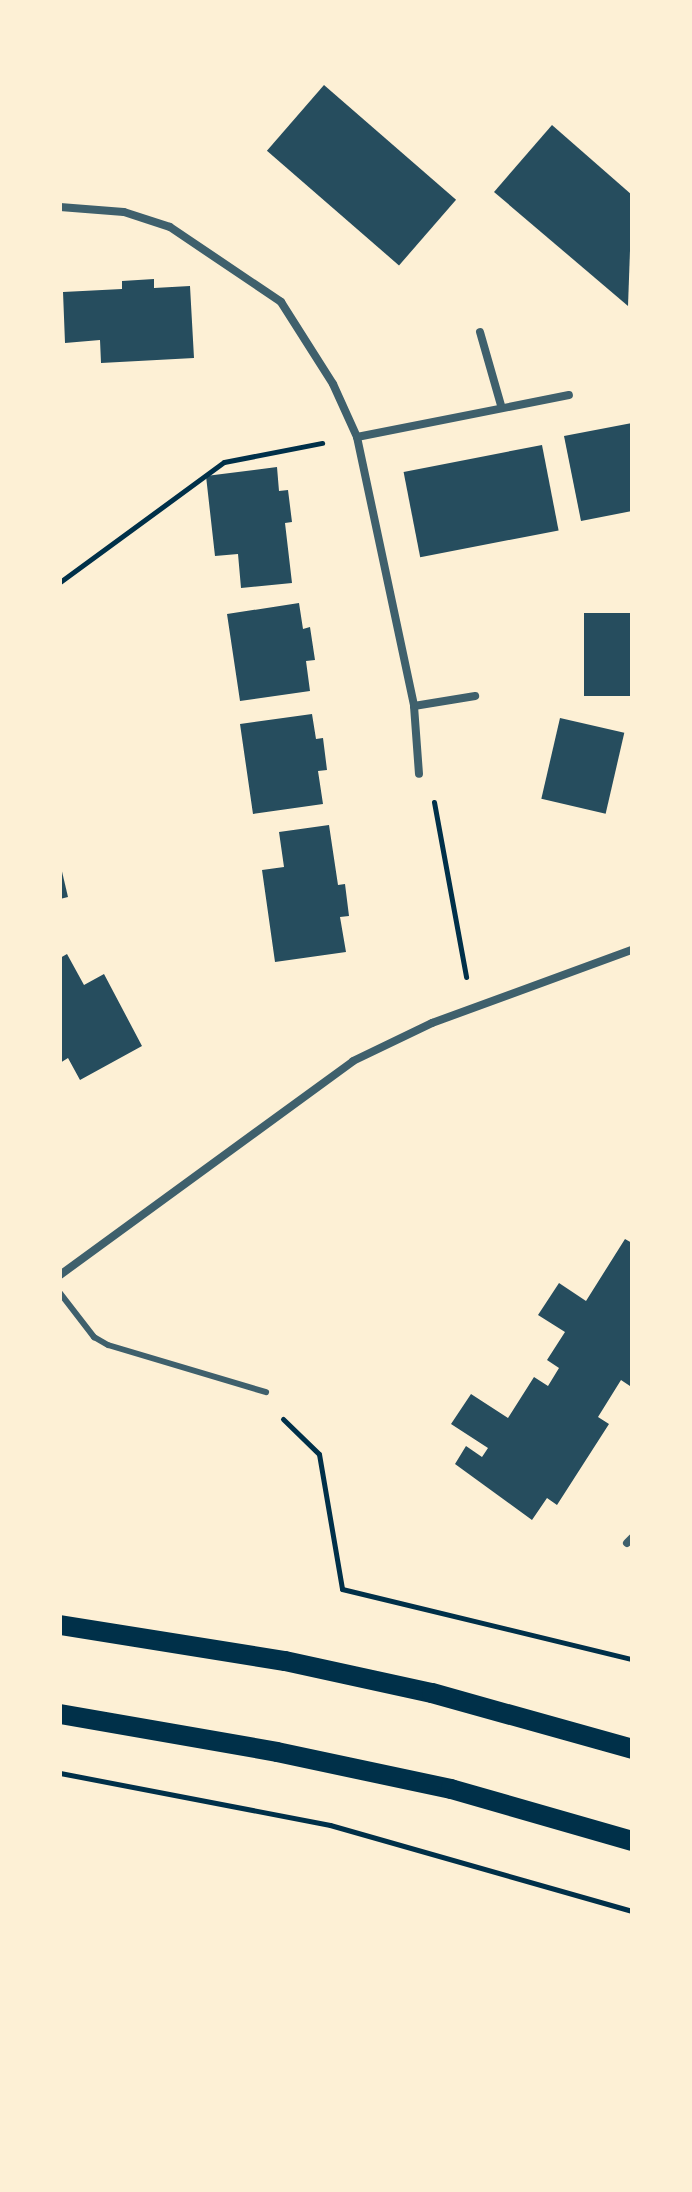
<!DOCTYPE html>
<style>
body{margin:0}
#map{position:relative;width:692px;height:2192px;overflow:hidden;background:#fdf0d5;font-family:"Titillium Web",sans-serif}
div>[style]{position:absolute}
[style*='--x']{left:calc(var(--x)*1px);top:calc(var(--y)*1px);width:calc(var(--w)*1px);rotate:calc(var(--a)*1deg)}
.building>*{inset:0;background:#264d5e;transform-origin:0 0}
.path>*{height:5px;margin:-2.5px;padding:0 2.5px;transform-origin:2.5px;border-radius:2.5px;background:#003049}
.service>*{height:6px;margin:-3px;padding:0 3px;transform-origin:3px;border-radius:3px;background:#3f606c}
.minor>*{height:8px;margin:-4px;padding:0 4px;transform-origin:4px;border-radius:4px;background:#3f606c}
.primary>*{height:20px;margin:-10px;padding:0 10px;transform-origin:10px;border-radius:10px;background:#003049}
span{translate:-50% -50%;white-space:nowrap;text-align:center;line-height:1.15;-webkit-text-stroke:6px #fdf0d5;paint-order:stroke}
.frame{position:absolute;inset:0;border:62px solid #fdf0d5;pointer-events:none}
</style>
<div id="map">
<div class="building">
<div style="left:324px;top:85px;width:175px;height:87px;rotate:41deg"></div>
<div style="clip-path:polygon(552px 125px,632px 195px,628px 306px,494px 192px)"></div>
<div style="clip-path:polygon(154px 279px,154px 288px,190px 286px,194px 358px,101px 363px,100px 340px,65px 343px,63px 292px,122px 289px,122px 281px)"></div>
<div style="clip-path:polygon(632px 423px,632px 511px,581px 521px,564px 436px)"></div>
<div style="left:542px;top:445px;width:87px;height:141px;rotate:79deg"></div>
<div style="clip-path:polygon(277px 467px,279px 491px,288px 490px,292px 522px,285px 523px,292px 583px,241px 588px,238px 554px,215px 556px,206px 476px)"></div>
<div style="clip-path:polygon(299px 603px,303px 629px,310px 627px,315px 660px,306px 661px,310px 691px,240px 701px,227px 614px)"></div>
<div style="left:632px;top:613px;width:83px;height:48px;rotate:90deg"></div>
<div style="clip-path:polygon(312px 714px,316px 739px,323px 738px,327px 770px,318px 771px,323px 804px,253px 814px,240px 724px)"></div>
<div style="left:560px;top:718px;width:66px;height:83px;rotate:13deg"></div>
<div style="clip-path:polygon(329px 825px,338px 885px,345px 884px,349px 916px,340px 917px,346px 952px,275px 962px,262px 870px,284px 867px,279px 832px)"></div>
<div style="clip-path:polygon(60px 863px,68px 897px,60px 899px)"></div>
<div style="clip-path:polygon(67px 954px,84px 985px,104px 974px,142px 1046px,80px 1080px,68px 1058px,60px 1063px,60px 958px)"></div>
<div style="clip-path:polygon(625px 1239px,632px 1243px,632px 1382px,630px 1386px,621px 1380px,598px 1417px,609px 1424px,557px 1505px,547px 1498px,532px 1520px,455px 1464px,466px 1446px,482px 1457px,488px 1448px,451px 1424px,471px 1394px,508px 1418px,534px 1377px,548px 1386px,559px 1368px,547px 1360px,565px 1332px,538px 1315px,559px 1283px,586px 1301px)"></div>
</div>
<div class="path">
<div style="--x:60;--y:582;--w:203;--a:-36.2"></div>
<div style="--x:224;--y:462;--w:100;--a:-11"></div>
<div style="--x:434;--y:802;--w:178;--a:79.6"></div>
<div style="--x:283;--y:1419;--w:50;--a:44.2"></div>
<div style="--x:319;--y:1454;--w:137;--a:80.3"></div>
<div style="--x:342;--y:1589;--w:298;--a:13.6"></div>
<div style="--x:60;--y:1773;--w:275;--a:10.9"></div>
<div style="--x:330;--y:1825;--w:314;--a:15.9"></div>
</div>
<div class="service">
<div style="--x:60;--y:1293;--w:56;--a:52.3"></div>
<div style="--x:94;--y:1337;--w:16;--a:30"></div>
<div style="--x:108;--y:1345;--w:165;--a:16.6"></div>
</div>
<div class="minor">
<div style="--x:60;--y:207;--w:64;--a:4.5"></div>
<div style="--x:124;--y:212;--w:48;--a:18.1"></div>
<div style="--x:170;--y:227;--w:134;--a:34"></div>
<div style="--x:281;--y:302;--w:97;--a:57.6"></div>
<div style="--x:333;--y:384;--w:58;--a:65.6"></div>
<div style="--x:357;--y:437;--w:275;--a:78"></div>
<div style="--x:414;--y:706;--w:68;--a:85.8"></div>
<div style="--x:480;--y:332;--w:76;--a:74"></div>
<div style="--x:357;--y:437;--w:216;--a:-11.2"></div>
<div style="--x:414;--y:706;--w:62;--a:-9.3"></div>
<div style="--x:60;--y:1275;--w:363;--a:-36.1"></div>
<div style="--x:353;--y:1061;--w:88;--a:-25.7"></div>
<div style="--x:432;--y:1023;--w:213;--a:-20.1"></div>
<div style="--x:627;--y:1543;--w:7;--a:-45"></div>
</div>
<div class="primary">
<div style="--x:60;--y:1625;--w:228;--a:9.1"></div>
<div style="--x:285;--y:1661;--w:150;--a:12.3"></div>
<div style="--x:432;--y:1693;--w:208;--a:15.6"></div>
<div style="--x:60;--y:1714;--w:220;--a:9.9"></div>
<div style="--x:277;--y:1752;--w:178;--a:12"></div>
<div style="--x:451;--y:1789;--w:188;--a:16"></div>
</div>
<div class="frame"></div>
</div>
